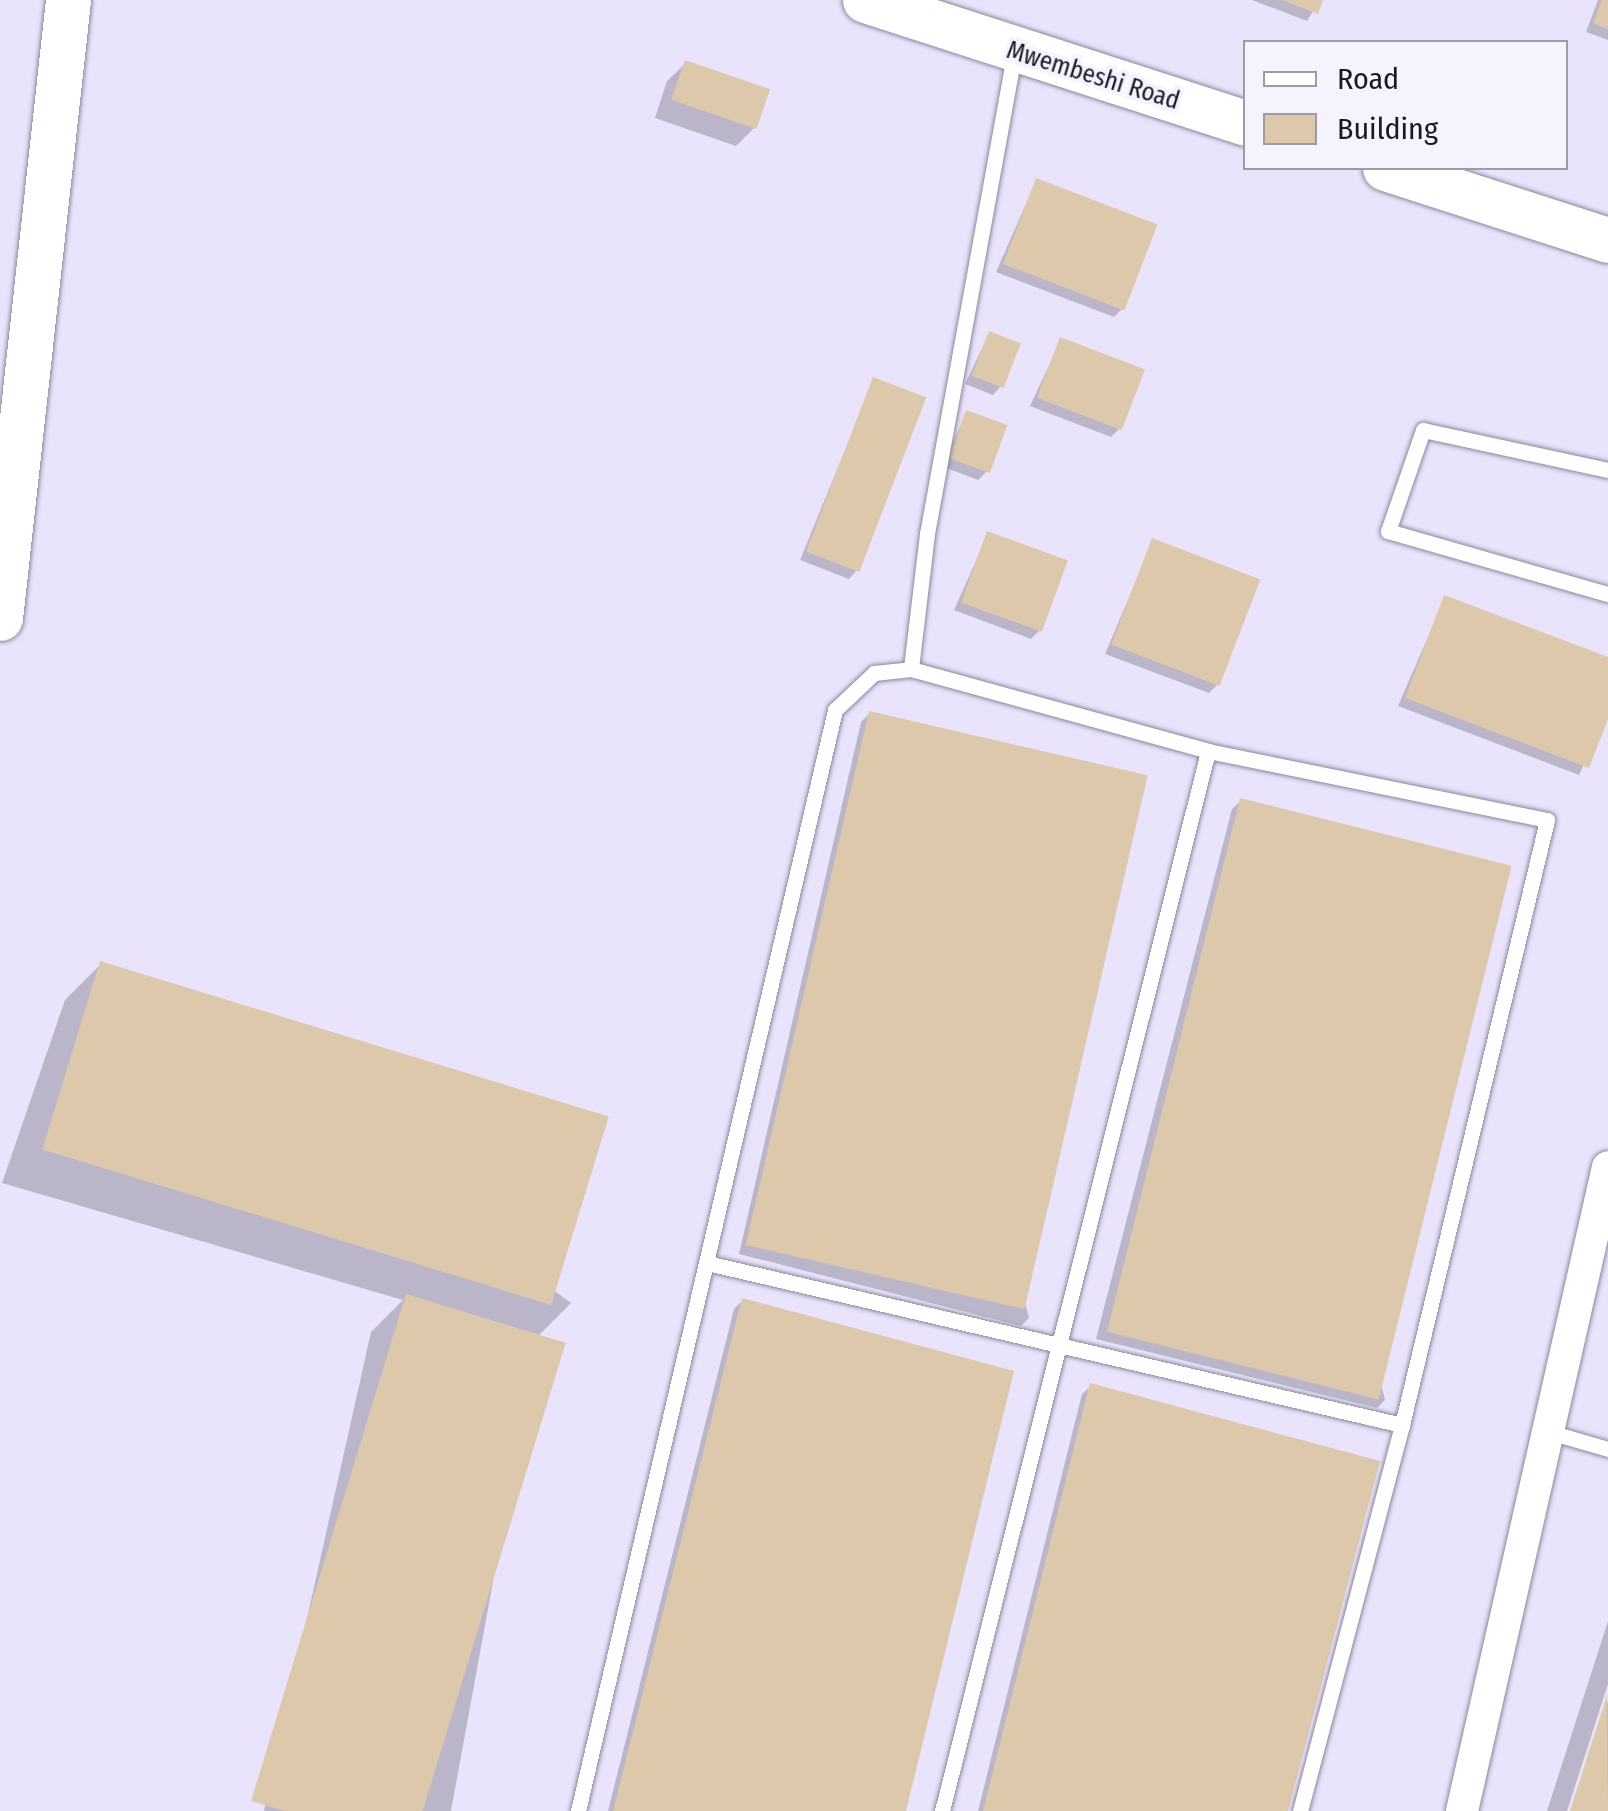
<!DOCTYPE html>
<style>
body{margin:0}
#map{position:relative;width:1608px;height:1811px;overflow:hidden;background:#e9e3fc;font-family:"Fira Sans Condensed",sans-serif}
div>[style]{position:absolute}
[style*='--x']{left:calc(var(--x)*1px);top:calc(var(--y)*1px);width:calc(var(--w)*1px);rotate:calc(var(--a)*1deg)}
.shadow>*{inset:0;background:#0003}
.building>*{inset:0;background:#ddc8ab;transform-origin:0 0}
.roads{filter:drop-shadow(0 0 2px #8d879d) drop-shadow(0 0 2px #8d879d)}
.lane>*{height:15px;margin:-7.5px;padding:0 7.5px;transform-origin:7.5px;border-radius:7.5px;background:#fff}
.street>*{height:32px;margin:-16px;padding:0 16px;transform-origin:16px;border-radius:16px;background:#fff}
.secondary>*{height:45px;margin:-22.5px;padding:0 22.5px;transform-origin:22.5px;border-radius:22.5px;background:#fff}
span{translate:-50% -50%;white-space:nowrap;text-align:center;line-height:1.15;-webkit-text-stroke:8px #f5f3fd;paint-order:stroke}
.street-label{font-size:25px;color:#1b1821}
.legend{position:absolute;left:1243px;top:40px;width:325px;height:130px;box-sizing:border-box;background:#f5f3fd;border:2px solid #9e9ba5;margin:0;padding:12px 18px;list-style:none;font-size:30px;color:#1b1821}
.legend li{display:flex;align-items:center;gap:20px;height:50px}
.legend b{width:50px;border:2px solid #9e9ba5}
</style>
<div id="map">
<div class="shadow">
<div style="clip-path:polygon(1252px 0,1320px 0,1307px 21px)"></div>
<div style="clip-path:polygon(1598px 0,1608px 0,1608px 40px,1586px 32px)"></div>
<div style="clip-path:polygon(686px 63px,754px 128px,736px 146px,655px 118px,667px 81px)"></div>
<div style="clip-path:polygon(1036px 181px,1123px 308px,1114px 317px,996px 272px)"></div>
<div style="clip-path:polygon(989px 334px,1001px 386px,993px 395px,965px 384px)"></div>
<div style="clip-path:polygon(1061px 340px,1120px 428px,1111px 437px,1030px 406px)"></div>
<div style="clip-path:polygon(874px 380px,857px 570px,849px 579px,800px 560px)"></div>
<div style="clip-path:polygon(967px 413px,987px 471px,978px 480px,941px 466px)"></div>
<div style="clip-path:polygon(988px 534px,1039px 631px,1031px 639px,954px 610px)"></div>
<div style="clip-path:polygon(1153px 541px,1217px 685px,1209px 693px,1105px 654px)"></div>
<div style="clip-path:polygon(1445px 598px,1608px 660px,1608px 712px,1579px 775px,1398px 706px)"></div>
<div style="clip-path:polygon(869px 714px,1029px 1318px,1021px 1326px,739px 1254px,861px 722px)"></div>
<div style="clip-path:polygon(1241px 801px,1385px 1400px,1377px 1408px,1096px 1339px,1232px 809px)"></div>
<div style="clip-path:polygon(101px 964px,571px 1303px,538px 1336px,451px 1811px,264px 1811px,371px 1332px,403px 1300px,2px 1183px,65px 1000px)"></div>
<div style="clip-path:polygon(742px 1301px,903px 1811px,608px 1811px,734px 1309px)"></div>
<div style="clip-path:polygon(1091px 1386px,1286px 1811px,978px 1811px,1082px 1394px)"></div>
<div style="clip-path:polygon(1608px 1621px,1608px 1684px,1567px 1811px,1547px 1811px)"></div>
<div style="clip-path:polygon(1608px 1701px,1608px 1811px,1573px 1811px)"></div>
</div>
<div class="building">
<div style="clip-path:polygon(1282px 0,1323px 0,1318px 14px)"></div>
<div style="clip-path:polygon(1602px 0,1608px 0,1608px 29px,1593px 23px)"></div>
<div style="left:685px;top:60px;width:90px;height:42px;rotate:19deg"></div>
<div style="left:1036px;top:178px;width:130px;height:92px;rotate:21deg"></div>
<div style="left:989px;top:331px;width:34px;height:48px;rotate:21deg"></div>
<div style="left:1060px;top:337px;width:91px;height:65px;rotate:21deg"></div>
<div style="left:873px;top:377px;width:57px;height:187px;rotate:21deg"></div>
<div style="left:966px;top:410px;width:44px;height:51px;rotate:20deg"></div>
<div style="left:987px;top:531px;width:86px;height:76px;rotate:20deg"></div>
<div style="left:1152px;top:538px;width:116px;height:114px;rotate:21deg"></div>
<div style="clip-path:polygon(1444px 595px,1608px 657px,1608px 719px,1589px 768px,1405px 698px)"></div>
<div style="left:869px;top:711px;width:286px;height:548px;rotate:13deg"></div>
<div style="left:1240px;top:798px;width:280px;height:550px;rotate:14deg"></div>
<div style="left:100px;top:961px;width:532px;height:197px;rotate:17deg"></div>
<div style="left:406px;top:1294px;width:167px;height:530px;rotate:17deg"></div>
<div style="clip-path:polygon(742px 1298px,1014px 1371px,906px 1811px,613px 1811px)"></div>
<div style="clip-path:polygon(1090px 1383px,1380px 1461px,1288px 1811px,983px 1811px)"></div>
<div style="clip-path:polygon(1607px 1695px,1608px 1811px,1570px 1811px)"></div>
</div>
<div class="roads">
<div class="lane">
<div style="--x:1014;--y:55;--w:487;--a:100.3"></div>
<div style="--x:927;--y:534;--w:136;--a:96.8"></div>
<div style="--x:911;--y:669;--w:308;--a:15.4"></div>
<div style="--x:1208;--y:751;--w:346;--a:11.5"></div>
<div style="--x:1547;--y:820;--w:622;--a:103.48"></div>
<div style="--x:1402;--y:1425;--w:399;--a:104.8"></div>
<div style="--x:1608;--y:470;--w:189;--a:-167.8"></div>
<div style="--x:1423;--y:430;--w:107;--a:109.1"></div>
<div style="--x:1388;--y:531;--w:229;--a:16"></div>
<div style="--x:707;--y:1263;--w:714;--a:13.12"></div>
<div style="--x:1546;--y:1431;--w:65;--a:16.2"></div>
<div style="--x:578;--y:1811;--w:1131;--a:-76.86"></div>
<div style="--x:835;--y:710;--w:54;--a:-43.5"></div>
<div style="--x:874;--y:673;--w:37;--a:-6"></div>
<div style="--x:942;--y:1811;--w:1093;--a:-75.91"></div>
</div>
<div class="street">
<div style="--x:1462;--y:1811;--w:660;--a:-77.23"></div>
</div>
<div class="secondary">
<div style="--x:865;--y:0;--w:400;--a:17.9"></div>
<div style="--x:1385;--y:168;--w:234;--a:17.9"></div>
<div style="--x:0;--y:618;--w:622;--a:-83.72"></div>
</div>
</div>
<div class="street-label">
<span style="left:1093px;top:76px;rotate:17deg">Mwembeshi Road</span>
</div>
<ul class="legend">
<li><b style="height:12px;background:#fff"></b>Road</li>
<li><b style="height:28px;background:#ddc8ab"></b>Building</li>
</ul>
</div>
